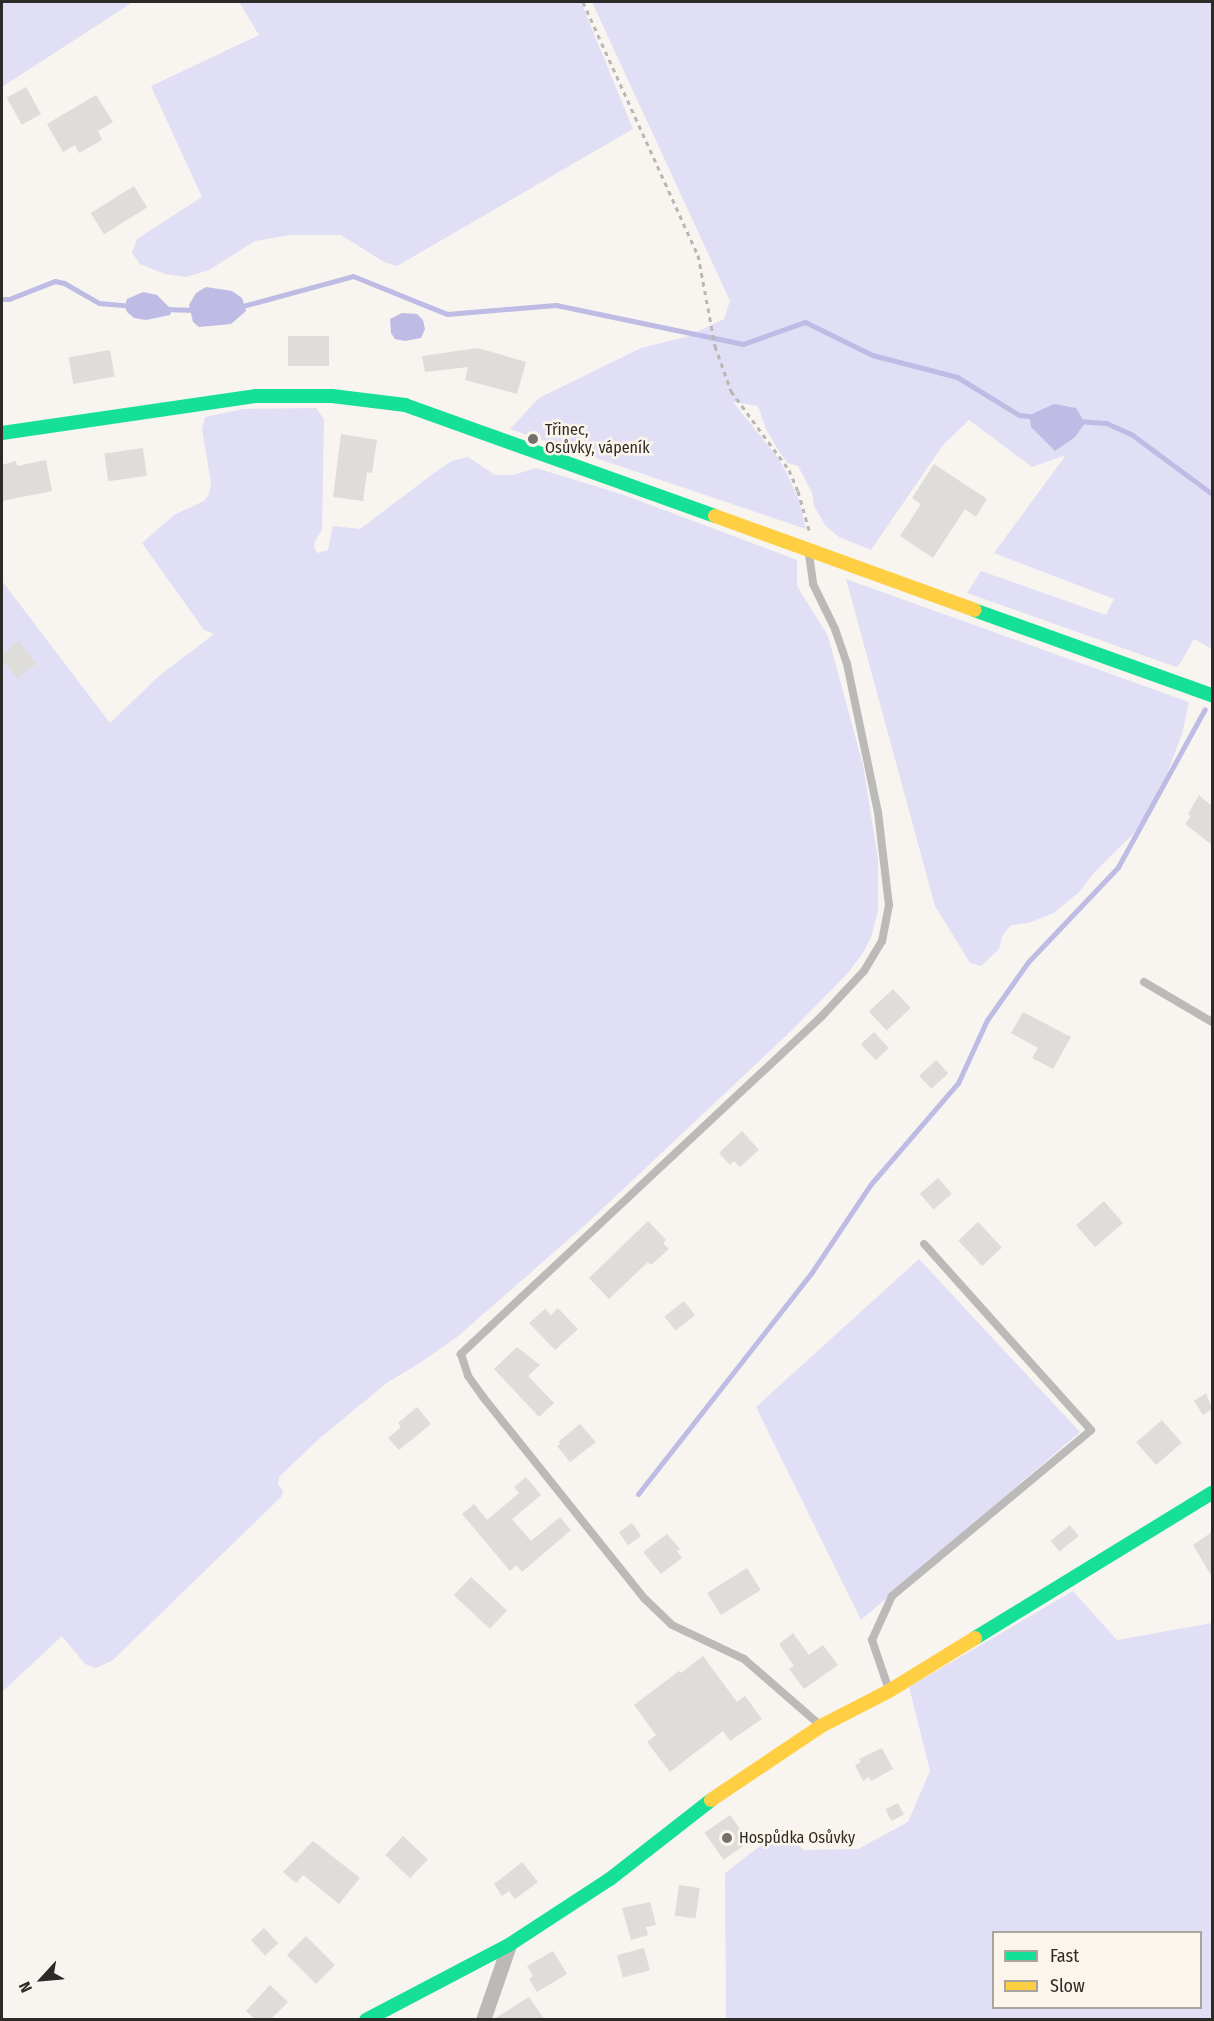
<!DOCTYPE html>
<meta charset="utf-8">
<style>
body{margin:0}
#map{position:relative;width:1214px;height:2021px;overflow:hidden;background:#f8f4ef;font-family:"Fira Sans Condensed",sans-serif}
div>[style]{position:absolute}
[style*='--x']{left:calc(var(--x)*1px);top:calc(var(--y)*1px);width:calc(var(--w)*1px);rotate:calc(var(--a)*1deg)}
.green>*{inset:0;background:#e1dff6}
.water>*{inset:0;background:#bebbe4}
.stream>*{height:5px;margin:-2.5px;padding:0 2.5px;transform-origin:2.5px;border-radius:2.5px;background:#bebbe4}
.building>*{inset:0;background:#dfddd9;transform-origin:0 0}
.path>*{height:3px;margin-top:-1.5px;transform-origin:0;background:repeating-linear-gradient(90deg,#b8b7b4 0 4.5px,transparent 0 9px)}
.lane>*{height:8px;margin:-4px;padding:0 4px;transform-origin:4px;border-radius:4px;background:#bcbab8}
.street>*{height:15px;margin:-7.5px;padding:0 7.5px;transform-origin:7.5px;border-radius:7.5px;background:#bcbab8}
.fast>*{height:14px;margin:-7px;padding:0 7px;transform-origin:7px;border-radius:7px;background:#16e098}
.slow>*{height:14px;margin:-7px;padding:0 7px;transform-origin:7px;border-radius:7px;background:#ffcf43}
.dots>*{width:16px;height:16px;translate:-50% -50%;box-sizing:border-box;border:3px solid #fcf5eb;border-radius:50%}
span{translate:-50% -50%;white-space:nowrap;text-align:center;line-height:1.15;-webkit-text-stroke:5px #fcf5eb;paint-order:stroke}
.poi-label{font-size:16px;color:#2d2b27}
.left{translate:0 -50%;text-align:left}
.frame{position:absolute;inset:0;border:3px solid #2d2b27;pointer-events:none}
.legend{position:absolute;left:992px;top:1931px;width:210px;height:78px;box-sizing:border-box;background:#fcf5eb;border:2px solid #a9a49d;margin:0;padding:8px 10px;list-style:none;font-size:18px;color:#2d2b27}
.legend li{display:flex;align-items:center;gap:12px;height:30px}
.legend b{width:30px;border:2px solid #a9a49d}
.north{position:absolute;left:12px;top:1949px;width:60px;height:60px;-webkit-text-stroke:4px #fcf5eb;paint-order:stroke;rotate:244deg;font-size:16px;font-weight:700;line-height:24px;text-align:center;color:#2d2b27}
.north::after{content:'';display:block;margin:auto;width:21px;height:27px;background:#2d2b27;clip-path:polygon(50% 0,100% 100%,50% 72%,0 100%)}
</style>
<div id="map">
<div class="green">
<div style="clip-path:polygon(2px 2px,133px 2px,2px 87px)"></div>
<div style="clip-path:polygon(239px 2px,581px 2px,633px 129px,397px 266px,384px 262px,341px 235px,291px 235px,255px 241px,209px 270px,186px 277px,165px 274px,140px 264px,132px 253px,137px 239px,202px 197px,151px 86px,259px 35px)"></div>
<div style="clip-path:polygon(592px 2px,1212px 2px,1212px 649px,1194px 639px,1180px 664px,1176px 667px,967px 593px,981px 571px,1106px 615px,1114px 599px,994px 553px,1066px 455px,1032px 467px,969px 420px,943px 445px,871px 550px,839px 537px,825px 525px,814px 506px,812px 493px,804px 477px,798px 466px,788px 463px,780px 453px,766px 429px,758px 406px,733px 402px,778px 458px,787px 474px,799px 500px,806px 529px,510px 429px,539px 398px,641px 348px,686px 337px,724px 319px,730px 301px)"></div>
<div style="clip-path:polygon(316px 408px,324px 419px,322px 530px,315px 541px,314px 547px,317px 553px,328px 550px,333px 526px,360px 529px,438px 470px,452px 461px,468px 457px,495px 475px,513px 475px,536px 468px,624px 495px,797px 560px,797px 586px,828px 636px,863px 765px,878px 859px,878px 911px,871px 937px,863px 953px,847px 974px,791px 1031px,585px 1225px,457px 1337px,420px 1363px,388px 1382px,320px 1438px,279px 1477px,278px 1484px,283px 1491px,282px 1496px,113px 1660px,96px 1668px,85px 1664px,62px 1636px,2px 1692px,2px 581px,110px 723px,159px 676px,214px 634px,204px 630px,142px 543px,174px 515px,204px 501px,209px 494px,211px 483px,202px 429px,205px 417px,243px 409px)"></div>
<div style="clip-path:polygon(846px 579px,1189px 702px,1182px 734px,1159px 795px,1144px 823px,1093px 874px,1079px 892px,1054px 913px,1028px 923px,1011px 925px,1002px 936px,999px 949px,981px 966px,970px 963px,935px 906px)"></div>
<div style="clip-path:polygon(919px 1259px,1080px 1432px,861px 1620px,756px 1407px)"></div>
<div style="clip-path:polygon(evenodd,1073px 1591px,1117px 1640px,1212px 1623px,1212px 2019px,726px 2019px,725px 1873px,782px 1829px,804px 1850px,858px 1849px,908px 1822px,930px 1771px,909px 1687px,1073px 1591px,994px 1932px,1200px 1932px,1200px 2008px,994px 2008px,994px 1932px)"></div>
</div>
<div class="water">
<div style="clip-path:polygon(206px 287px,232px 291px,242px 298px,246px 311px,231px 324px,199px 327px,193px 322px,189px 305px,196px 293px)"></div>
<div style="clip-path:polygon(143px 292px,157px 295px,172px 310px,170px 315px,146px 320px,134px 318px,127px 312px,125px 306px,127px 299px)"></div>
<div style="clip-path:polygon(402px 313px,417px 314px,423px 320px,425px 329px,421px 338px,405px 341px,395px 339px,391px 333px,390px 319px)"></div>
<div style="clip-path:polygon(1054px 404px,1076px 408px,1085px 423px,1075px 437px,1055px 451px,1031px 427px,1030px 418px,1034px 413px)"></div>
</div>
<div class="stream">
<div style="--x:2;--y:299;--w:7;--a:0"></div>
<div style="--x:9;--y:299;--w:49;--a:-21.4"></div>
<div style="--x:55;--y:281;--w:9;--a:13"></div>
<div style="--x:64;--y:283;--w:40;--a:29.7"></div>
<div style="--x:99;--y:303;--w:33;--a:5"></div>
<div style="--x:239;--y:307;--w:118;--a:-15.2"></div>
<div style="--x:353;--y:276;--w:101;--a:22"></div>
<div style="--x:447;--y:314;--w:109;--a:-4.7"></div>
<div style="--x:556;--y:305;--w:191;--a:11.8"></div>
<div style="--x:743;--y:344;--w:66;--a:-19.5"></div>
<div style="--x:805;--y:322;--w:75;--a:26.2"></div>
<div style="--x:872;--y:355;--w:88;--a:14.5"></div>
<div style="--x:957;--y:377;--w:73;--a:31.5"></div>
<div style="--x:1019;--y:415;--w:19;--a:6"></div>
<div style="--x:165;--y:309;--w:30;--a:2"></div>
<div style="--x:1077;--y:421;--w:29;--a:4"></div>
<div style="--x:1106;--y:423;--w:27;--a:24"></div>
<div style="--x:1131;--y:434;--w:101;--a:36.5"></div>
<div style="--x:638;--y:1494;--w:282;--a:-51.9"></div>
<div style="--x:812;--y:1272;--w:106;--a:-56.2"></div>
<div style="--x:871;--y:1184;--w:133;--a:-49.3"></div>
<div style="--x:958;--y:1083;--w:69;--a:-65.3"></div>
<div style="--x:987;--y:1020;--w:71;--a:-54.7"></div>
<div style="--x:1028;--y:962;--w:131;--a:-46.5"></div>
<div style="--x:1118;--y:867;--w:180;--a:-61.2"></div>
</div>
<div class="building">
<div style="left:26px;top:87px;width:31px;height:22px;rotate:61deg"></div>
<div style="clip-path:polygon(96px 95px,113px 122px,98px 131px,102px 140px,79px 153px,75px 145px,63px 152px,47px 124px)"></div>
<div style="left:134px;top:186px;width:25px;height:51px;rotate:58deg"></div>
<div style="left:329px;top:336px;width:30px;height:41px;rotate:90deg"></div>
<div style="clip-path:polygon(478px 348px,526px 362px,517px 394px,465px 380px,468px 367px,425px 372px,422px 356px)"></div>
<div style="left:110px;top:350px;width:27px;height:42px;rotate:80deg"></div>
<div style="clip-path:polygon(341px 434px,377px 440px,373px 467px,372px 473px,367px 472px,363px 501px,333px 497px)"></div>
<div style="left:143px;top:448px;width:28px;height:39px;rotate:82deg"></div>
<div style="clip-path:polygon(46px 460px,52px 491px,2px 501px,2px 465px,16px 461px,17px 466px)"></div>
<div style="clip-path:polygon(934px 464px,987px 499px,976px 517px,965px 509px,933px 558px,900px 536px,921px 504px,912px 498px)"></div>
<div style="clip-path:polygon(19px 641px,36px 664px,17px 679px,2px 658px,2px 654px)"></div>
<div style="clip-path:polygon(1199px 795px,1212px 806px,1212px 845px,1185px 824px,1191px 816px,1188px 814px)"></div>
<div style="left:893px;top:989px;width:26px;height:33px;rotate:47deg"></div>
<div style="clip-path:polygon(1023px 1012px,1071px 1037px,1053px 1069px,1032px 1058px,1038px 1048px,1011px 1033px)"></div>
<div style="left:874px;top:1032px;width:22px;height:18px;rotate:47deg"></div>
<div style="left:936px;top:1060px;width:18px;height:23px;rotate:47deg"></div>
<div style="clip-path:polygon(742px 1131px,759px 1150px,740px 1167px,734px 1161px,730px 1165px,719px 1153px)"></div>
<div style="left:938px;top:1178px;width:21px;height:24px;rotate:49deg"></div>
<div style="left:1104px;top:1201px;width:29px;height:37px;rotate:49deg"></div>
<div style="clip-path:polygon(648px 1221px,666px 1240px,663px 1243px,669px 1249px,651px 1265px,648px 1262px,609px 1299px,589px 1278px)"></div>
<div style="left:978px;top:1222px;width:35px;height:27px;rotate:47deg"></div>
<div style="left:684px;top:1301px;width:18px;height:25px;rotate:52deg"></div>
<div style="clip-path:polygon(558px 1308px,578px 1329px,555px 1350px,529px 1323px,545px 1309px,551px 1315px)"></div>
<div style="clip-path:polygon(517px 1347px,540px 1365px,528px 1376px,554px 1403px,539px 1417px,494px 1369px)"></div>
<div style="clip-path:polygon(1206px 1393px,1212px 1409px,1203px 1415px,1194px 1401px)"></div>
<div style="clip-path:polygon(417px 1407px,431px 1424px,399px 1450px,388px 1438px,401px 1427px,398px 1423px)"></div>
<div style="left:1162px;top:1420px;width:30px;height:34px;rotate:49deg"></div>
<div style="clip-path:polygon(580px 1424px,596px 1442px,570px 1462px,557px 1446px,560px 1444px,559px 1441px)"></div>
<div style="clip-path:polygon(526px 1477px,541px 1495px,512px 1519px,531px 1541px,560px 1517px,571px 1530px,522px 1572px,516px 1565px,510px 1571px,462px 1514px,474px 1504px,487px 1520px,519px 1493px,514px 1487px)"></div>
<div style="left:632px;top:1523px;width:16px;height:16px;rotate:55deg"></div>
<div style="left:1070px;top:1525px;width:14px;height:25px;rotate:51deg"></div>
<div style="clip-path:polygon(1212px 1532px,1212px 1577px,1193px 1545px)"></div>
<div style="clip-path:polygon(667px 1534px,680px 1549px,677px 1551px,682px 1558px,661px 1574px,643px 1552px)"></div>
<div style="left:747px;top:1568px;width:26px;height:47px;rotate:58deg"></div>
<div style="left:471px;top:1577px;width:49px;height:25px;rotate:43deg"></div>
<div style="clip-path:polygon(793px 1633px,809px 1655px,823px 1645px,838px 1665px,804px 1689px,789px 1669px,794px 1666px,779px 1644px)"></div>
<div style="clip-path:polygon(703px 1656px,737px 1702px,745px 1696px,762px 1719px,730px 1741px,723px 1731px,670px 1772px,647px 1742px,656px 1735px,634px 1705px,679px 1671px,681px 1673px)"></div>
<div style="clip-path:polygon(882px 1748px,893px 1769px,871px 1781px,869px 1777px,863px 1781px,855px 1765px,861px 1762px,859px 1759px)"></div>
<div style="left:898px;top:1803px;width:13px;height:14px;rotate:63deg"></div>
<div style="left:730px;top:1815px;width:33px;height:31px;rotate:55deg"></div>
<div style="left:403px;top:1836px;width:34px;height:26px;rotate:43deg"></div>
<div style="clip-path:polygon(313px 1841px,360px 1878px,339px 1904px,303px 1875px,296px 1883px,283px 1872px)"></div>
<div style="clip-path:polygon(522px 1862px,538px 1882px,515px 1899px,509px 1891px,502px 1896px,494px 1884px)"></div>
<div style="left:679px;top:1885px;width:21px;height:31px;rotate:8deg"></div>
<div style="clip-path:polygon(650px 1902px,656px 1925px,646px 1927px,648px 1935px,631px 1940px,622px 1908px)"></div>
<div style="left:264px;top:1928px;width:21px;height:18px;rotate:47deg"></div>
<div style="left:306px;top:1936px;width:41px;height:27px;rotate:45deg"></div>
<div style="left:644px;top:1948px;width:23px;height:28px;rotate:75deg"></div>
<div style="clip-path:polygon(553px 1951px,567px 1974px,537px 1992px,529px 1979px,533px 1976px,527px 1966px)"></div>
<div style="clip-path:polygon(270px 1985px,288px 2002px,271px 2019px,255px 2019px,246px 2011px)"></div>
<div style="clip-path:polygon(529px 1997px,544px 2019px,494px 2019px)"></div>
</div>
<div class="path">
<div style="--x:583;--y:2;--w:278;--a:65.6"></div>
<div style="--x:698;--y:255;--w:93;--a:79.4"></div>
<div style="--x:715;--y:346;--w:48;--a:70.4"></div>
<div style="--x:731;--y:391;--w:98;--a:53.7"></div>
<div style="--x:789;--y:470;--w:23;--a:67"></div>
<div style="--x:798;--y:491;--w:41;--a:74.2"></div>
</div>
<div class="lane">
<div style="--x:809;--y:554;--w:30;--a:82"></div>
<div style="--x:813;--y:584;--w:50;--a:63.9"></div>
<div style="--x:835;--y:629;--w:37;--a:71"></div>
<div style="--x:847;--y:664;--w:151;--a:78.2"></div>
<div style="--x:878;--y:812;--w:94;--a:83.3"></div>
<div style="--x:889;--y:905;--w:37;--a:101"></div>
<div style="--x:882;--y:941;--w:35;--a:121"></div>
<div style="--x:864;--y:971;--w:62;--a:133"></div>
<div style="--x:822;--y:1016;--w:495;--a:136.9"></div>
<div style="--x:461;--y:1354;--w:23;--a:72"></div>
<div style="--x:468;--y:1376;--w:26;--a:54"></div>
<div style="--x:483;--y:1397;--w:259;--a:51.3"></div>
<div style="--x:645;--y:1599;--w:37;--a:44"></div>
<div style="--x:672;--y:1625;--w:80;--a:25.3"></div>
<div style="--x:744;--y:1659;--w:101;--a:41"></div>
<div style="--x:1144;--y:982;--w:79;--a:30.5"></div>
<div style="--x:889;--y:1690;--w:53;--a:-108.8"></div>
<div style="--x:872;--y:1640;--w:48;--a:-65.6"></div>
<div style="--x:892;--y:1596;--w:259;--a:-39.8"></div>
<div style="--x:1091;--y:1430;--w:250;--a:-131.9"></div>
</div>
<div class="street">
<div style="--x:483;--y:2020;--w:79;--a:-70.9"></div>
</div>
<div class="fast">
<div style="--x:2;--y:433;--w:257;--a:-8.3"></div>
<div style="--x:256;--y:396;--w:76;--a:0"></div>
<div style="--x:332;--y:396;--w:74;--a:7"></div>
<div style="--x:405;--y:405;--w:329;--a:19.7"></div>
<div style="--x:974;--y:610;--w:253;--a:19.7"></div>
<div style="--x:975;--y:1638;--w:278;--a:-31.5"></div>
<div style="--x:366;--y:2020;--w:161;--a:-27.7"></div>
<div style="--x:509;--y:1945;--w:121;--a:-33.2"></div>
<div style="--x:610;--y:1879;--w:128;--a:-38"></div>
</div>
<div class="slow">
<div style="--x:715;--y:516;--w:276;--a:19.9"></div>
<div style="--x:711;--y:1800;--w:133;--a:-33.9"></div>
<div style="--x:821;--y:1726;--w:76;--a:-27.2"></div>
<div style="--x:889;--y:1691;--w:101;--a:-31.6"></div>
</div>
<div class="dots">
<div style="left:533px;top:439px;background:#74716d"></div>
<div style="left:727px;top:1838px;background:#74716d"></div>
</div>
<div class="poi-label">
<span class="left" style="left:545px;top:439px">Třinec,<br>Osůvky, vápeník</span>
<span class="left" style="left:739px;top:1838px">Hospůdka Osůvky</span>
</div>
<div class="frame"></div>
<ul class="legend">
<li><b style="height:8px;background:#16e098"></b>Fast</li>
<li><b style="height:8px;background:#ffcf43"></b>Slow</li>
</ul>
<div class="north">N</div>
</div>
